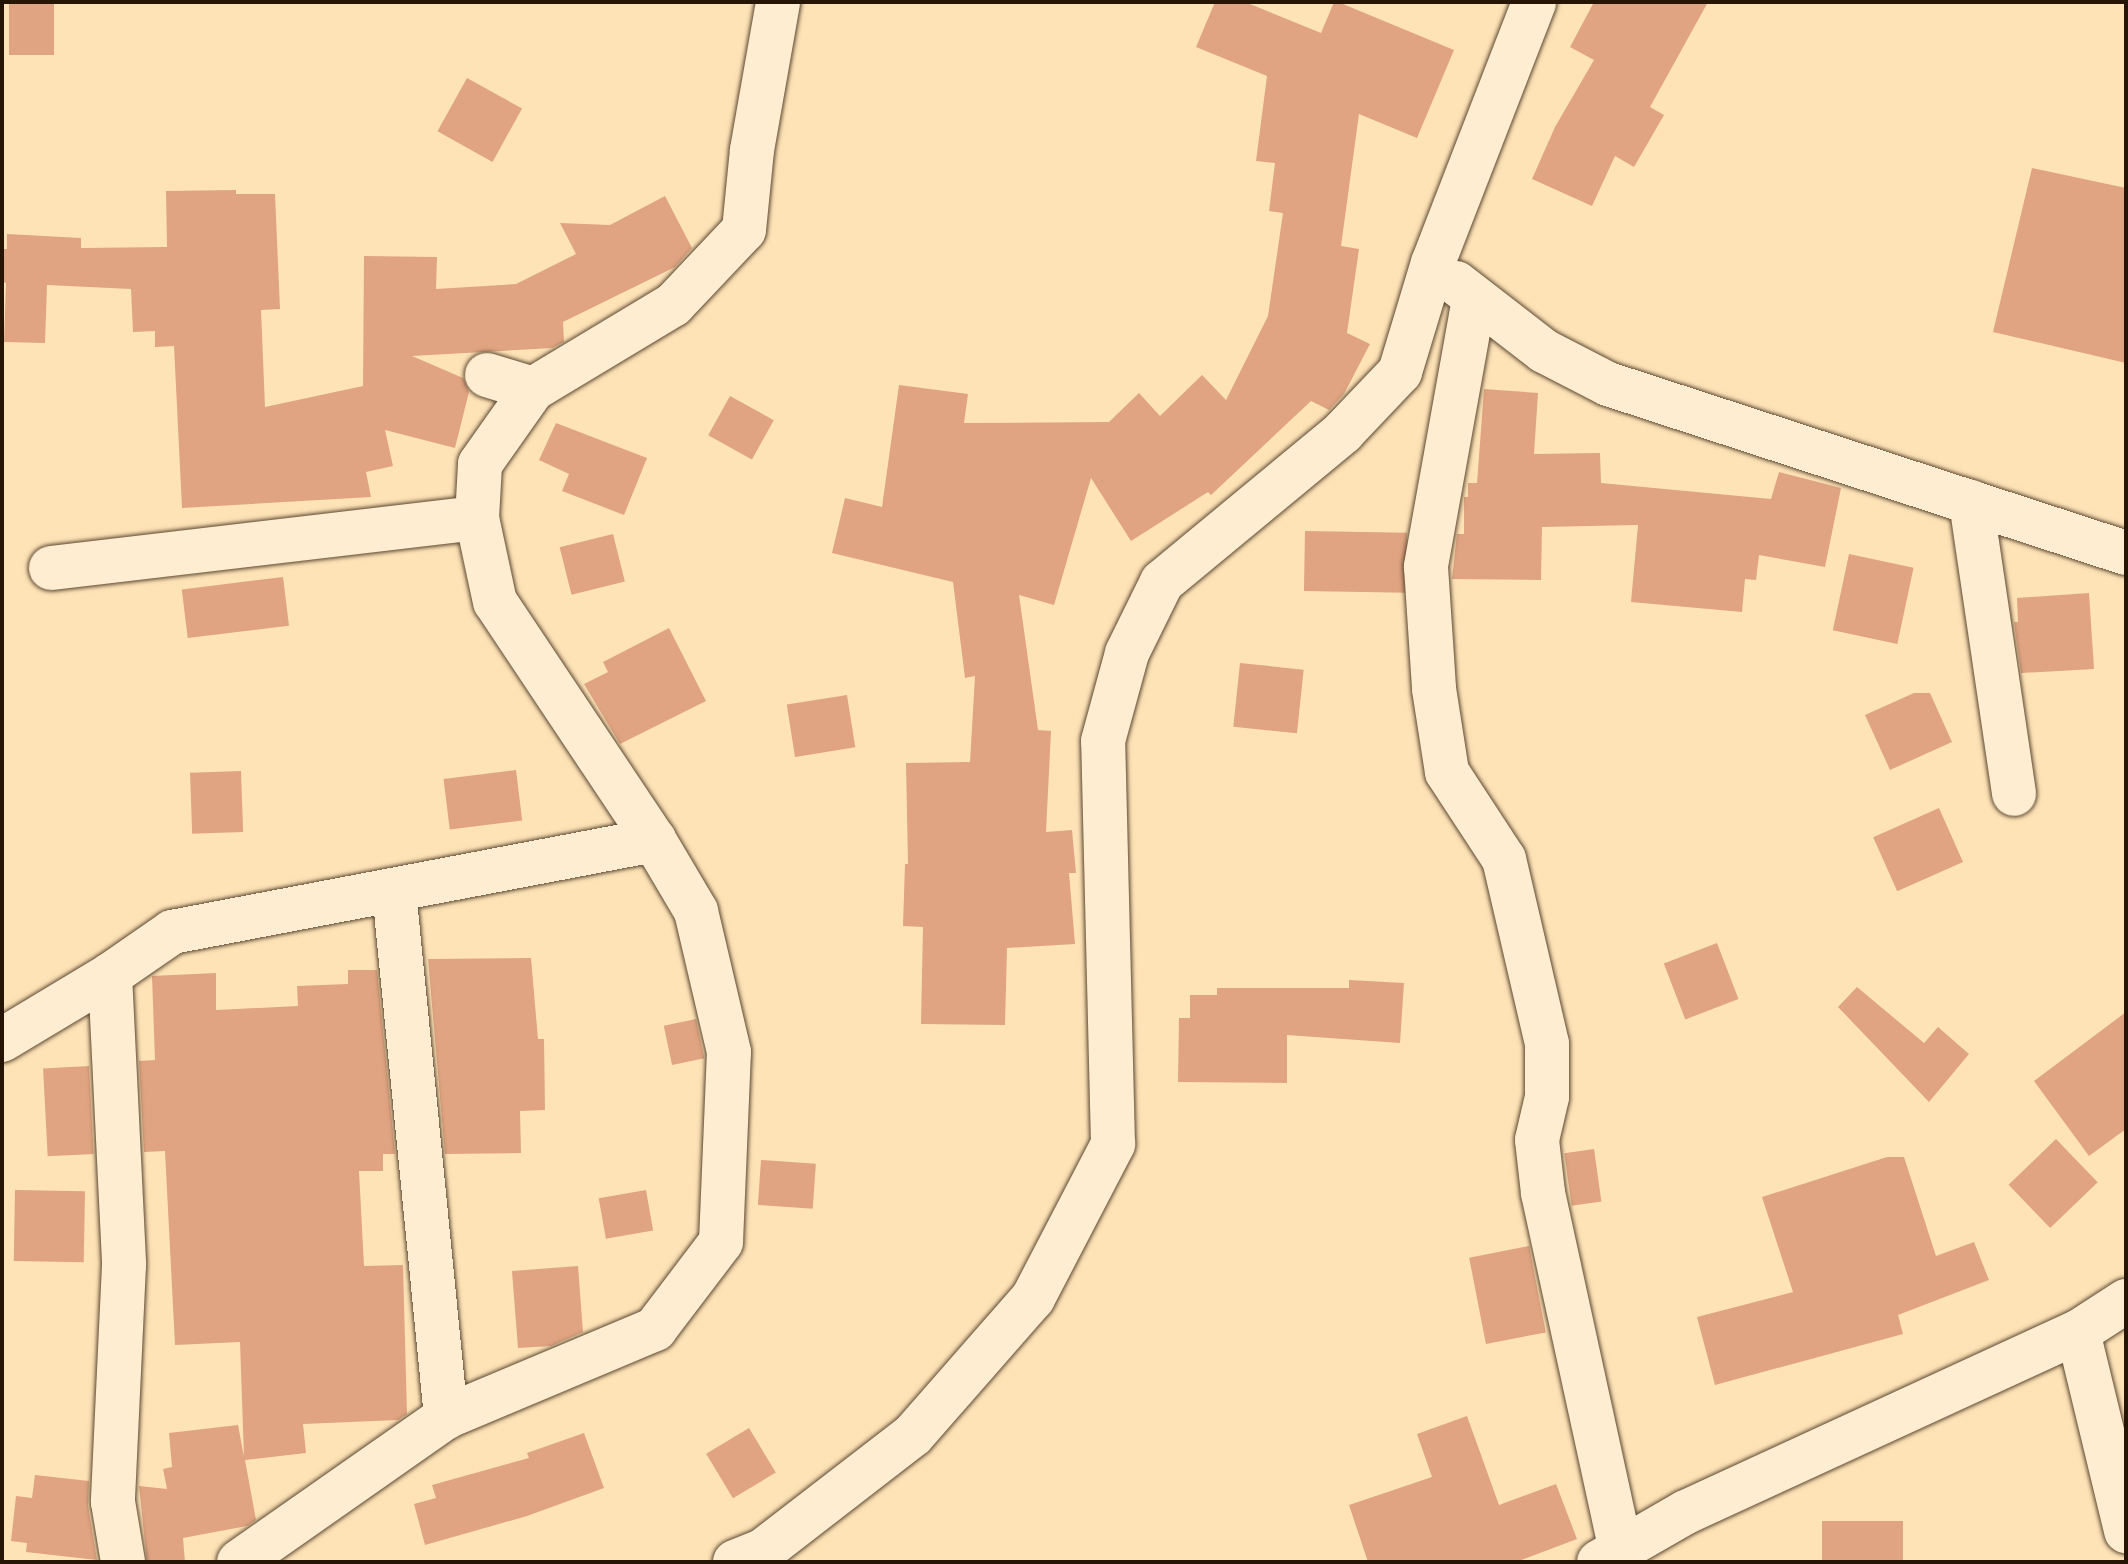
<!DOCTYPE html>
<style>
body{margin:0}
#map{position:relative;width:2128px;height:1564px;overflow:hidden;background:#fee3b7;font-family:Vollkorn,serif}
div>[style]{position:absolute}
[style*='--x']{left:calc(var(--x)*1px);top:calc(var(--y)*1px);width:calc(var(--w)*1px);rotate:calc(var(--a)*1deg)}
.building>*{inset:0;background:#e0a482;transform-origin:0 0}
.roads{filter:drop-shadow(0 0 2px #5c4831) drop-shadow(0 0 2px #5c4831)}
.street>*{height:44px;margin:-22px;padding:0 22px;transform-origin:22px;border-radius:22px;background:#feedd0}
span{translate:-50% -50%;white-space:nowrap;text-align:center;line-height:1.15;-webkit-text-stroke:8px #feedd0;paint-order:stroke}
.frame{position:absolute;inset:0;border:4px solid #261504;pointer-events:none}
</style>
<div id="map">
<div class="building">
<div style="left:9px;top:2px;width:45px;height:53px"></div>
<div style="clip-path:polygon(1215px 2px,1245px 2px,1321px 33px,1334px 2px,1338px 2px,1454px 50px,1417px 138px,1359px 114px,1341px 246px,1359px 249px,1347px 333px,1370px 344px,1344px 394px,1329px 410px,1311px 401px,1211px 495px,1208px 492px,1131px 541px,1091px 478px,1054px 605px,1019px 595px,1038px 730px,1051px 731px,1046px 832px,1072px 830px,1076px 873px,1069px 873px,1075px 944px,1007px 948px,1005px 1025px,921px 1024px,923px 927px,903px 926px,905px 864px,908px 864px,906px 763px,970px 762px,975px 676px,965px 678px,953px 582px,832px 553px,845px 498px,882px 507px,899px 385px,968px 394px,964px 423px,1109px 422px,1139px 393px,1160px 416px,1202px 375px,1226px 400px,1268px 316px,1283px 213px,1269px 211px,1275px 163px,1256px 161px,1267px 76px,1196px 47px)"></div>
<div style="clip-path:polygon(1594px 2px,1708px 2px,1650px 107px,1664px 115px,1634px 167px,1615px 156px,1592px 206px,1532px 179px,1555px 127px,1594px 60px,1570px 47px)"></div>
<div style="left:467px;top:78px;width:63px;height:61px;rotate:29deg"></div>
<div style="clip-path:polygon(2032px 168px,2126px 188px,2126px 363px,1993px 332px)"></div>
<div style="clip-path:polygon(236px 190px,236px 194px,275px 194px,280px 309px,261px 310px,265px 407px,363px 386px,364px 256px,437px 257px,436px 289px,516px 284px,576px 254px,560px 223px,610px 225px,665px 196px,692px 248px,675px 267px,563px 322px,564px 342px,552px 348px,412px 356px,463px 378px,469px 392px,455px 448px,385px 430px,393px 466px,366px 472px,371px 497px,182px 508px,174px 346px,155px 347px,155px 331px,133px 332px,131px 289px,47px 285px,45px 343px,4px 342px,6px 283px,2px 282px,2px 249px,7px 249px,7px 234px,81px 238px,81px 248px,167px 247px,166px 191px)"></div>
<div style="clip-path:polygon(1484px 389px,1538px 393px,1534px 454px,1600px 453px,1601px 483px,1771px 499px,1779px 472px,1841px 488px,1825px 567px,1759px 555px,1756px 580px,1745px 579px,1742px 612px,1631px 602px,1638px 525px,1542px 527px,1541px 580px,1452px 579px,1457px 534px,1464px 534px,1464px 497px,1468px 497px,1468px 483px,1477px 483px)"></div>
<div style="left:730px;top:396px;width:50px;height:45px;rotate:29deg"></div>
<div style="clip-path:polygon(556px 423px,647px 458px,624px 515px,562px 491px,569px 474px,539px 460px)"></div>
<div style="left:1305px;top:531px;width:102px;height:60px;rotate:1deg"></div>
<div style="left:613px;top:534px;width:49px;height:55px;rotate:76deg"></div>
<div style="left:1849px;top:554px;width:66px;height:78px;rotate:12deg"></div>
<div style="left:283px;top:577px;width:49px;height:102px;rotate:83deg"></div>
<div style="clip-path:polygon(2089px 593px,2094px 669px,2021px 673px,2014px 622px,2018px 622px,2017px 598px)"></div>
<div style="clip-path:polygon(669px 628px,706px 701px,620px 744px,584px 684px,608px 672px,603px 662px)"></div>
<div style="left:1240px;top:663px;width:64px;height:64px;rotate:6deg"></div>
<div style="clip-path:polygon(1914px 693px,1930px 693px,1952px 742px,1890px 770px,1865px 715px)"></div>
<div style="left:847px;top:695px;width:53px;height:61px;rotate:81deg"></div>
<div style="left:516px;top:770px;width:51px;height:73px;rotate:83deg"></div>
<div style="left:241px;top:771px;width:61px;height:51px;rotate:88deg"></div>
<div style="left:1939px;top:808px;width:59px;height:72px;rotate:66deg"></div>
<div style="left:1717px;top:943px;width:60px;height:57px;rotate:69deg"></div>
<div style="clip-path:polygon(531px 958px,538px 1039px,544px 1039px,545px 1110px,520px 1111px,521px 1153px,445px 1154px,428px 959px)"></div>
<div style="clip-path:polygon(348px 970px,377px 970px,395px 1154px,383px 1154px,383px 1171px,359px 1171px,364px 1266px,403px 1265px,407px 1414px,398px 1420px,303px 1424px,306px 1453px,245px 1460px,256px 1520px,247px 1526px,183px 1538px,185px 1562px,147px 1562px,139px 1486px,167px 1489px,163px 1469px,172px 1467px,169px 1433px,238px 1425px,244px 1457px,240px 1342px,175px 1345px,165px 1151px,144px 1152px,139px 1061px,155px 1060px,152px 976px,216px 973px,216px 1010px,298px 1006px,297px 986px,348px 984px)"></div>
<div style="clip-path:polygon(1349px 980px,1404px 983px,1400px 1043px,1287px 1035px,1287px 1083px,1178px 1082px,1179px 1018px,1190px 1018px,1190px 995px,1217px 995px,1217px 988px,1349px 988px)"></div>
<div style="clip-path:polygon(1857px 987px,1924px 1043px,1938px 1027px,1969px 1054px,1929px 1102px,1838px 1007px)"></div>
<div style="clip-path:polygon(2126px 1012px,2126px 1129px,2089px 1156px,2034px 1081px)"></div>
<div style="left:696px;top:1019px;width:40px;height:33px;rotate:78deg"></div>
<div style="left:89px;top:1066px;width:88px;height:46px;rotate:87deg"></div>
<div style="left:2056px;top:1139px;width:60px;height:66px;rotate:46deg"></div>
<div style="left:1594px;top:1149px;width:53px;height:30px;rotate:82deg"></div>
<div style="clip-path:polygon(1887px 1157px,1904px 1157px,1936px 1256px,1974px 1242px,1989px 1280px,1898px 1315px,1903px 1334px,1715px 1385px,1697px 1317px,1793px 1292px,1762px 1197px)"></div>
<div style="left:761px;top:1160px;width:55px;height:45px;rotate:4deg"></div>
<div style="left:15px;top:1190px;width:70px;height:71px;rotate:1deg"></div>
<div style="left:646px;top:1190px;width:41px;height:48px;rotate:80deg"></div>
<div style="left:1529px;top:1246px;width:88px;height:61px;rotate:79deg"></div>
<div style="clip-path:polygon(578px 1266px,583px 1332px,551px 1346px,518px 1348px,512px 1271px)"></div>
<div style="clip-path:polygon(1467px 1416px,1499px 1505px,1556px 1484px,1577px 1539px,1516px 1562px,1368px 1562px,1349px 1505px,1432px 1477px,1417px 1434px)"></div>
<div style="left:749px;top:1428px;width:52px;height:50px;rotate:59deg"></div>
<div style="clip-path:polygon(584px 1433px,604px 1488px,527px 1516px,425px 1545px,414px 1504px,436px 1498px,432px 1485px,529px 1458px,527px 1453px)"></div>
<div style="clip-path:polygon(35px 1475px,89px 1481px,88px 1506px,97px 1560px,26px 1552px,27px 1543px,11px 1541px,16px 1496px,32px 1498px)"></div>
<div style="left:1822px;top:1521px;width:81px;height:41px"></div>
</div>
<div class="roads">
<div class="street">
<div style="--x:1456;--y:283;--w:111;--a:37.7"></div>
<div style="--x:1544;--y:351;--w:72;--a:27.3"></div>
<div style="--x:1608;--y:384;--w:545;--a:18.07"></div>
<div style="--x:1474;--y:299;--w:272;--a:100.2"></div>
<div style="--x:1426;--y:567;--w:122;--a:86.2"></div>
<div style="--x:1434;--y:689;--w:84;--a:81.1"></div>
<div style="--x:1447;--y:772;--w:104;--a:56.8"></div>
<div style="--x:1504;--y:859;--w:190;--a:76.9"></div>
<div style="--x:1547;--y:1044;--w:53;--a:90"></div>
<div style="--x:1547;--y:1097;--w:44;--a:103.1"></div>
<div style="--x:1537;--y:1140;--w:53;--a:83.5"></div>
<div style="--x:1543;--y:1193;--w:365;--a:77.7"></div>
<div style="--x:487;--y:375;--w:48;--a:16.9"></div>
<div style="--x:1971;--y:502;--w:295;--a:81.6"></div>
<div style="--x:51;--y:568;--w:429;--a:-6.7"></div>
<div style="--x:394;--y:891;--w:529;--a:84.35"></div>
<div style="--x:110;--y:975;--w:290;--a:87.2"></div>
<div style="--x:124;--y:1265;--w:237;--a:92.7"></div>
<div style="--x:113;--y:1502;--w:61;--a:80.5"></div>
<div style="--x:2;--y:1040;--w:126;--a:-31"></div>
<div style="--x:110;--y:975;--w:75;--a:-34.7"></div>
<div style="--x:172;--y:932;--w:491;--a:-10.8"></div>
<div style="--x:2126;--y:1301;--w:57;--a:147.1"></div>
<div style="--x:2078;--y:1332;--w:205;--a:76.4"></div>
<div style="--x:239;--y:1562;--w:253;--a:-35"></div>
<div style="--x:446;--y:1417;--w:227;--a:-22.8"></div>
<div style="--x:655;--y:1329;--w:109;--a:-52.8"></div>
<div style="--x:721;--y:1242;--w:190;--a:-87.6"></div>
<div style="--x:729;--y:1052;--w:145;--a:-103.2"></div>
<div style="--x:696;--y:911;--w:82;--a:-120.6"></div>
<div style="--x:654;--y:840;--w:286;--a:-123.7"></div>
<div style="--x:495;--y:602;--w:86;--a:-102.1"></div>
<div style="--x:477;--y:518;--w:54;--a:-86.8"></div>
<div style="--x:480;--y:464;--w:92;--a:-54.8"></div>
<div style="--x:533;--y:389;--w:163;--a:-31"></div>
<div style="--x:673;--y:305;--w:103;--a:-46.6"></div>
<div style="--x:744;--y:230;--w:80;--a:-84.3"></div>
<div style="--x:752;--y:150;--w:150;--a:-80"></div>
<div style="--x:735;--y:1562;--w:31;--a:-22"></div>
<div style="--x:764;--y:1550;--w:188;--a:-37.7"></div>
<div style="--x:913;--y:1435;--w:182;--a:-48.8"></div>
<div style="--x:1033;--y:1298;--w:174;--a:-62.5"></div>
<div style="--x:1113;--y:1144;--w:403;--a:-91.4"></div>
<div style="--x:1103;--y:741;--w:91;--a:-74.7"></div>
<div style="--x:1127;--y:653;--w:79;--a:-63.8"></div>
<div style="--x:1162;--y:582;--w:235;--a:-39.6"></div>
<div style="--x:1343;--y:432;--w:83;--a:-46.5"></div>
<div style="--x:1400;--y:372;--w:114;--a:-73.2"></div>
<div style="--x:1433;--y:263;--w:280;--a:-68.8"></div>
<div style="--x:1599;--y:1562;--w:100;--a:-29.9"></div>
<div style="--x:1686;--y:1512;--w:431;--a:-24.7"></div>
</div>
</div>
<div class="frame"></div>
</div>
